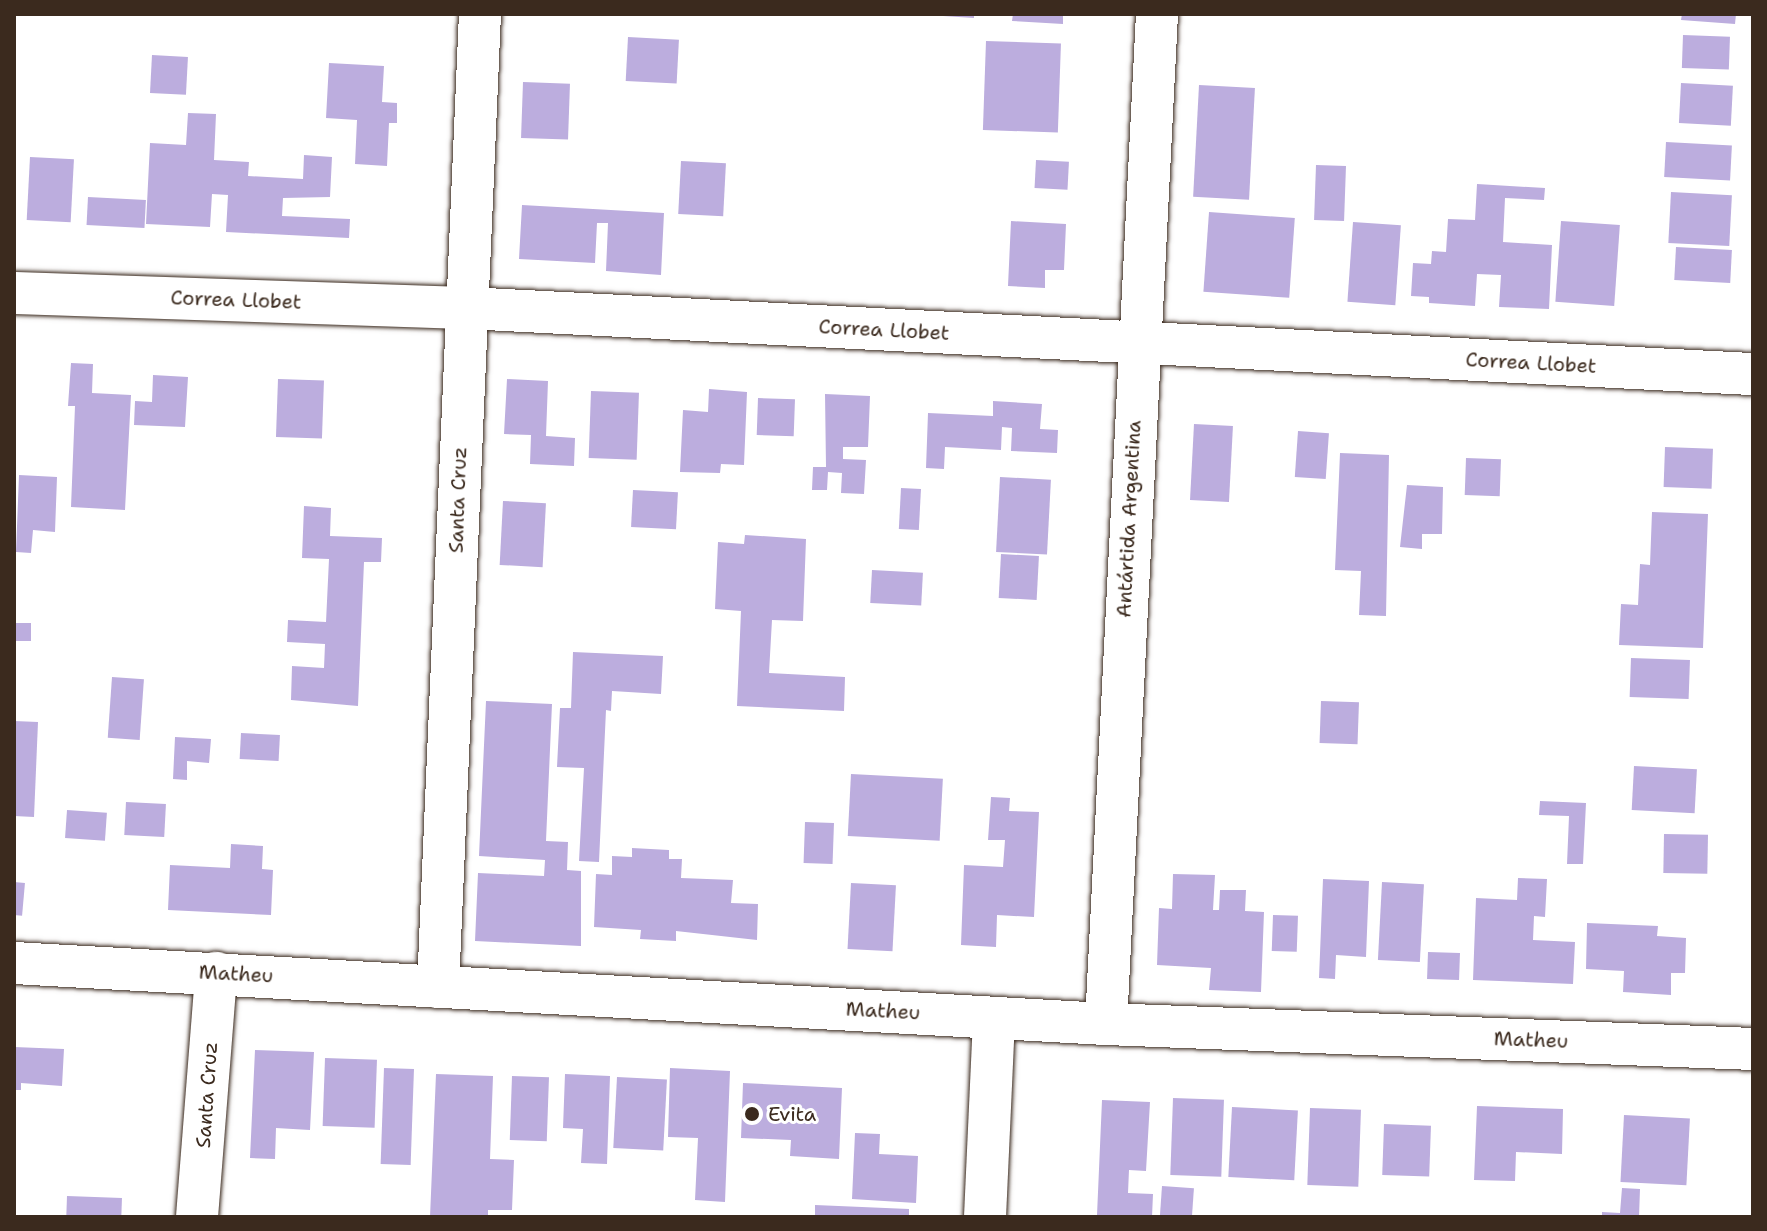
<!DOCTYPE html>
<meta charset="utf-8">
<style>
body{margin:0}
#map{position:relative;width:1767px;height:1231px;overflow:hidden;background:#fff;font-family:"Shantell Sans",sans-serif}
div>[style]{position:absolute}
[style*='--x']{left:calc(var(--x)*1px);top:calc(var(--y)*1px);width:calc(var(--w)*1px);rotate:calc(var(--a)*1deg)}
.building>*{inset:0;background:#bcadde;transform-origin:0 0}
.roads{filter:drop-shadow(0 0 2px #3b2a1e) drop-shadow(0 0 2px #3b2a1e)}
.minor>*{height:42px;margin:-21px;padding:0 21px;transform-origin:21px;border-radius:21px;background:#fff}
.dots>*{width:22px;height:22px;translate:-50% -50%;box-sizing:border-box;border:4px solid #fff;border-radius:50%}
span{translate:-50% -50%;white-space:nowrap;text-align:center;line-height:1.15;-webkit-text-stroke:6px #fff;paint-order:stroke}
.street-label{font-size:20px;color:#3b2a1e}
.poi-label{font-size:20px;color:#3b2a1e}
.left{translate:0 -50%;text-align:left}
.frame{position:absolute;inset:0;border:16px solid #3b2a1e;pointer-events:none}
</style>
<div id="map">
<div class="building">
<div style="clip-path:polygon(943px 14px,974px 14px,974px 18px,943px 16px)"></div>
<div style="clip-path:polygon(1013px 14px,1063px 14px,1063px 24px,1012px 21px)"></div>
<div style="clip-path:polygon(1682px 14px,1736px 14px,1735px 24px,1681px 20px)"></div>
<div style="left:1683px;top:35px;width:47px;height:33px;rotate:2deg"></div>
<div style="left:628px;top:37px;width:51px;height:44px;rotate:3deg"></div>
<div style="left:986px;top:41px;width:75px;height:89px;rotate:2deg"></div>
<div style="left:152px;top:55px;width:36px;height:38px;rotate:3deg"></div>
<div style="clip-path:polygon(329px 63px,384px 66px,382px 102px,397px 103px,397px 123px,389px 123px,387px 166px,355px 164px,357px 120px,326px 118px)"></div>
<div style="left:523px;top:82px;width:47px;height:56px;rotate:2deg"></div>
<div style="left:1681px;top:83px;width:52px;height:40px;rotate:3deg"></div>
<div style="left:1199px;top:85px;width:56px;height:112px;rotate:3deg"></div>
<div style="clip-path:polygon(188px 113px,216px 114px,214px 160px,249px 162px,248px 176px,303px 179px,304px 155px,332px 157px,330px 197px,283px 198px,282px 216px,350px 219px,349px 238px,226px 232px,228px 195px,212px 194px,210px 227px,146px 224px,150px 143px,186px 145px)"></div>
<div style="left:1666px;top:142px;width:66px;height:35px;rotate:3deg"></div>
<div style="left:30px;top:157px;width:44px;height:63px;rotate:3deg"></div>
<div style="left:1036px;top:160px;width:33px;height:28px;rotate:3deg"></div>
<div style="left:681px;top:161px;width:45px;height:53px;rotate:3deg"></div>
<div style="left:1316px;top:165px;width:30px;height:55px;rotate:2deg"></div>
<div style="clip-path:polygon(1477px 184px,1545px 188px,1544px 200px,1505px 198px,1503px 242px,1552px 245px,1549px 309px,1499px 307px,1501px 275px,1477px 274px,1475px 306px,1429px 303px,1429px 297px,1411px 296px,1413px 263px,1431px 264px,1432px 251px,1446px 252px,1448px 219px,1475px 220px)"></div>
<div style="left:1671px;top:192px;width:61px;height:51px;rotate:3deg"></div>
<div style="left:88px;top:197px;width:58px;height:28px;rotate:3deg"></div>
<div style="clip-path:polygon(522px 205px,664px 213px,661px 275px,606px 271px,608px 223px,597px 223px,595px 263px,519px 259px)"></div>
<div style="left:1209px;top:212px;width:86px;height:80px;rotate:4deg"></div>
<div style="clip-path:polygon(1011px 221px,1066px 224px,1064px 270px,1045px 270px,1045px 288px,1008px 286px)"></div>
<div style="left:1561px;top:221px;width:59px;height:81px;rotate:4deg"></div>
<div style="left:1353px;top:222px;width:48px;height:80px;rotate:4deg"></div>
<div style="left:1676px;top:247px;width:56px;height:33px;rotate:3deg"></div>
<div style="clip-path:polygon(71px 363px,93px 364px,92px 393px,131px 395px,125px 510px,71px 507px,75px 406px,68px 406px)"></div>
<div style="clip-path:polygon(153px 375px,188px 377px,185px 427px,134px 425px,135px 401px,152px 402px)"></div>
<div style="left:278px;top:379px;width:46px;height:58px;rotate:2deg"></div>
<div style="clip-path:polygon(507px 379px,548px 381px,546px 436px,575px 438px,574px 466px,530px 464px,531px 435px,504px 434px)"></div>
<div style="clip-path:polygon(709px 389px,747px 392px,744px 465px,721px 464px,720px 473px,680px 472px,683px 410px,708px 412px)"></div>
<div style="left:591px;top:391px;width:48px;height:67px;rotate:2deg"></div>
<div style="clip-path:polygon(825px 394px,870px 396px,868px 447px,843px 447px,843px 459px,866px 460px,864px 494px,841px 493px,842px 473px,828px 472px,827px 490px,812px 490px,813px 467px,826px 467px)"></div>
<div style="left:758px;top:398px;width:37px;height:37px;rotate:2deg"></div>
<div style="clip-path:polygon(993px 401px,1042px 404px,1040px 429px,1058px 430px,1057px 453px,1011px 451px,1012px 428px,1002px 427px,1001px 450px,945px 447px,944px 469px,926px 468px,928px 413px,993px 416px)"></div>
<div style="left:1194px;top:424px;width:39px;height:76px;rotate:3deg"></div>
<div style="left:1298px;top:431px;width:31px;height:46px;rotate:4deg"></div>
<div style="left:1665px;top:447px;width:48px;height:40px;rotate:2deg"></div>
<div style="clip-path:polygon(1340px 453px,1389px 455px,1386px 616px,1359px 615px,1361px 571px,1335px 570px)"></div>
<div style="left:1466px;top:458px;width:35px;height:37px;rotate:2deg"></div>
<div style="clip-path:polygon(19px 475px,57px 477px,55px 532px,33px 530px,31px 553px,16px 552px)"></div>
<div style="left:1000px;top:477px;width:51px;height:75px;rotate:3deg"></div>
<div style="clip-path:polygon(1407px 485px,1443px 487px,1442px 534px,1422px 534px,1422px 549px,1400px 547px)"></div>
<div style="left:901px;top:488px;width:20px;height:41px;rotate:3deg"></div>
<div style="left:633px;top:490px;width:45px;height:37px;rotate:3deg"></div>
<div style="left:503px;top:501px;width:43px;height:64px;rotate:3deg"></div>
<div style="clip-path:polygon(304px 506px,331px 508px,330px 536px,382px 538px,381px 562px,364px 562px,358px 706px,291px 700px,292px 666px,324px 668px,325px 644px,287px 642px,288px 620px,326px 622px,329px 559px,302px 558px)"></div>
<div style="clip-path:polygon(1652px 512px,1708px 514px,1703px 648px,1619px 645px,1621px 604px,1638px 605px,1640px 564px,1650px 565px)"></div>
<div style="clip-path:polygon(745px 535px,806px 539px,803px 621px,772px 620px,769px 673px,845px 677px,844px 711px,737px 706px,741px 611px,715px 609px,718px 542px,744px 544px)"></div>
<div style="left:1001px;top:554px;width:38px;height:44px;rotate:3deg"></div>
<div style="left:872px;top:570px;width:51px;height:33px;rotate:3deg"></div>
<div style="left:14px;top:623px;width:17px;height:18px"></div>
<div style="clip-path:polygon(573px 652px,663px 656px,661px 694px,612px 691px,611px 711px,606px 710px,599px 862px,579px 861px,584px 768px,557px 767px,560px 708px,571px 708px)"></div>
<div style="left:1631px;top:658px;width:59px;height:39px;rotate:2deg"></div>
<div style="left:112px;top:677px;width:32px;height:61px;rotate:4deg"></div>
<div style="clip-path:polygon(486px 701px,552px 704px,546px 841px,568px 842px,567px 870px,581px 871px,581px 946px,475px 941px,478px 873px,544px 876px,545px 860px,479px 856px)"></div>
<div style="left:1321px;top:701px;width:38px;height:42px;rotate:2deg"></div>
<div style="clip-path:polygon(14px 721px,38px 722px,34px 817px,14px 816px)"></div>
<div style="left:241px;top:733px;width:39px;height:26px;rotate:3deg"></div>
<div style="clip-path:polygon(175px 737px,211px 739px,209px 763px,187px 761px,187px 780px,173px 779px)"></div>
<div style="left:1634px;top:766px;width:63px;height:44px;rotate:3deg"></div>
<div style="left:851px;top:774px;width:92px;height:62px;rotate:3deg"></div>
<div style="clip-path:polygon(991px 797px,1010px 798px,1009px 811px,1039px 812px,1034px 917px,997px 915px,996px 947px,961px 945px,964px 865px,1003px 867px,1005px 840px,988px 840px)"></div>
<div style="clip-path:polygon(1540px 801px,1586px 803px,1583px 864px,1567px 864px,1569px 816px,1539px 815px)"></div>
<div style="left:126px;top:802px;width:40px;height:33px;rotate:3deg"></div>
<div style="left:67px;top:810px;width:40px;height:28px;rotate:4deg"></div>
<div style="left:805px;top:822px;width:29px;height:41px;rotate:2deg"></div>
<div style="left:1664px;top:834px;width:44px;height:39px;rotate:1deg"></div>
<div style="clip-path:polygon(231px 844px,263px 846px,262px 869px,273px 870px,271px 915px,168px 910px,170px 865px,230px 868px)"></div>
<div style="clip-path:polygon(632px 848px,669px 850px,669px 859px,682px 859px,681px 878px,733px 880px,731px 903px,758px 904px,757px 940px,676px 931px,676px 941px,640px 939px,641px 930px,594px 927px,596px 874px,612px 875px,612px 856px,632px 857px)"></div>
<div style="clip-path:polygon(1173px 874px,1215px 875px,1213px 910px,1219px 910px,1220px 890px,1246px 890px,1245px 911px,1264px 912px,1261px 992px,1209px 990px,1211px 968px,1157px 965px,1159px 908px,1172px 909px)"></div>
<div style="clip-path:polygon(1518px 878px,1547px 879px,1545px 917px,1534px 916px,1533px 940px,1575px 942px,1573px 984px,1473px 980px,1476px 898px,1517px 900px)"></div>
<div style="clip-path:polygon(1323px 879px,1369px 881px,1366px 957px,1336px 955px,1335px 979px,1319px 978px)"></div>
<div style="left:14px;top:882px;width:11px;height:33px;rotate:5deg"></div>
<div style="left:1382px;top:882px;width:42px;height:78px;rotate:3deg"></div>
<div style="left:851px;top:883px;width:45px;height:66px;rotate:3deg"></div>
<div style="left:1273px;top:915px;width:25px;height:36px;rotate:2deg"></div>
<div style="clip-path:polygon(1587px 923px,1658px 926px,1657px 936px,1686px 938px,1685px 973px,1671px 973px,1671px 995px,1623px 992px,1624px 971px,1586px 969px)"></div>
<div style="left:1428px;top:952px;width:32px;height:27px;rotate:2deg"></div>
<div style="clip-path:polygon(14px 1047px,64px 1049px,62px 1086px,21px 1083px,21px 1090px,14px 1090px)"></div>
<div style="clip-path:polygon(255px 1050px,314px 1052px,310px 1130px,276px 1128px,275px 1159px,250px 1158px)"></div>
<div style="left:325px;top:1058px;width:52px;height:68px;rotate:2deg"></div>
<div style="left:384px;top:1068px;width:30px;height:96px;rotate:2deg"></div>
<div style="clip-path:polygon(670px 1068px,730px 1071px,725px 1202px,695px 1200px,698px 1138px,668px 1137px)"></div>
<div style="clip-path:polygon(436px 1074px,493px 1076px,490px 1159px,514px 1160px,512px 1210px,488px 1210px,488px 1217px,430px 1217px)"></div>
<div style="clip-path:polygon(565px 1074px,610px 1076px,607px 1164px,581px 1163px,583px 1129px,563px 1128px)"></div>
<div style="left:512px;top:1076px;width:37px;height:64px;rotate:2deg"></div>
<div style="left:617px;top:1077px;width:50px;height:71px;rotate:3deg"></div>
<div style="clip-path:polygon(743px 1083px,842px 1088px,839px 1159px,790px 1156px,791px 1140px,741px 1138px)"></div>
<div style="left:1173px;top:1098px;width:51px;height:77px;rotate:2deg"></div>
<div style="clip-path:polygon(1102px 1100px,1150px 1102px,1146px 1171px,1129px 1170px,1128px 1193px,1153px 1194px,1152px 1217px,1097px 1215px)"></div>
<div style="clip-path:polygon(1477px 1106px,1563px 1109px,1562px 1154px,1516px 1152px,1515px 1181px,1474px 1180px)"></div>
<div style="left:1232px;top:1107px;width:66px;height:70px;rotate:3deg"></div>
<div style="left:1310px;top:1108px;width:51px;height:77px;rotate:2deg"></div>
<div style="left:1624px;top:1115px;width:66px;height:67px;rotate:3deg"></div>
<div style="left:1384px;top:1124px;width:47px;height:51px;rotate:2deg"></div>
<div style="clip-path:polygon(855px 1133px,880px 1134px,879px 1154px,918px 1156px,916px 1203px,852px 1199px)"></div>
<div style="left:1162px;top:1186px;width:32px;height:30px;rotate:4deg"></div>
<div style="clip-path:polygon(1622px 1188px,1640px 1189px,1639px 1217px,1602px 1217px,1602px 1212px,1620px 1213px)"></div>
<div style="left:67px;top:1196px;width:55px;height:21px;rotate:2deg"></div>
<div style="clip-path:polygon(815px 1205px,909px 1209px,909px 1217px,815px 1217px)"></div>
</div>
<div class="roads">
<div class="minor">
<div style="--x:14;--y:293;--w:452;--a:1.9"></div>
<div style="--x:466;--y:308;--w:1289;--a:2.94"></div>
<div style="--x:14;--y:963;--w:1094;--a:3.2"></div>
<div style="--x:1106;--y:1024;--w:647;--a:2.21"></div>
<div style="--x:438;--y:987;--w:974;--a:-87.53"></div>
<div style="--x:1106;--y:1024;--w:1011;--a:-87.11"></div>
<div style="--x:197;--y:1217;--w:245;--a:-85.5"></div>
<div style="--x:985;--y:1217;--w:199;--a:-87.4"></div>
</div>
</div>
<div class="dots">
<div style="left:752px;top:1114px;background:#3b2a1e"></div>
</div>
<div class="street-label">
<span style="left:236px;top:300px;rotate:2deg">Correa Llobet</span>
<span style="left:884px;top:330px;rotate:3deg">Correa Llobet</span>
<span style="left:1531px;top:363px;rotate:3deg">Correa Llobet</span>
<span style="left:458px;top:500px;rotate:-88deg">Santa Cruz</span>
<span style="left:1129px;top:519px;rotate:-87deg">Antártida Argentina</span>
<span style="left:236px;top:974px;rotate:3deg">Matheu</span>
<span style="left:883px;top:1011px;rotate:3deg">Matheu</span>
<span style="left:1531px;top:1040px;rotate:2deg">Matheu</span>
<span style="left:207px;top:1095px;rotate:-86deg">Santa Cruz</span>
</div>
<div class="poi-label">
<span class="left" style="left:768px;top:1114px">Evita</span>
</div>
<div class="frame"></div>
</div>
